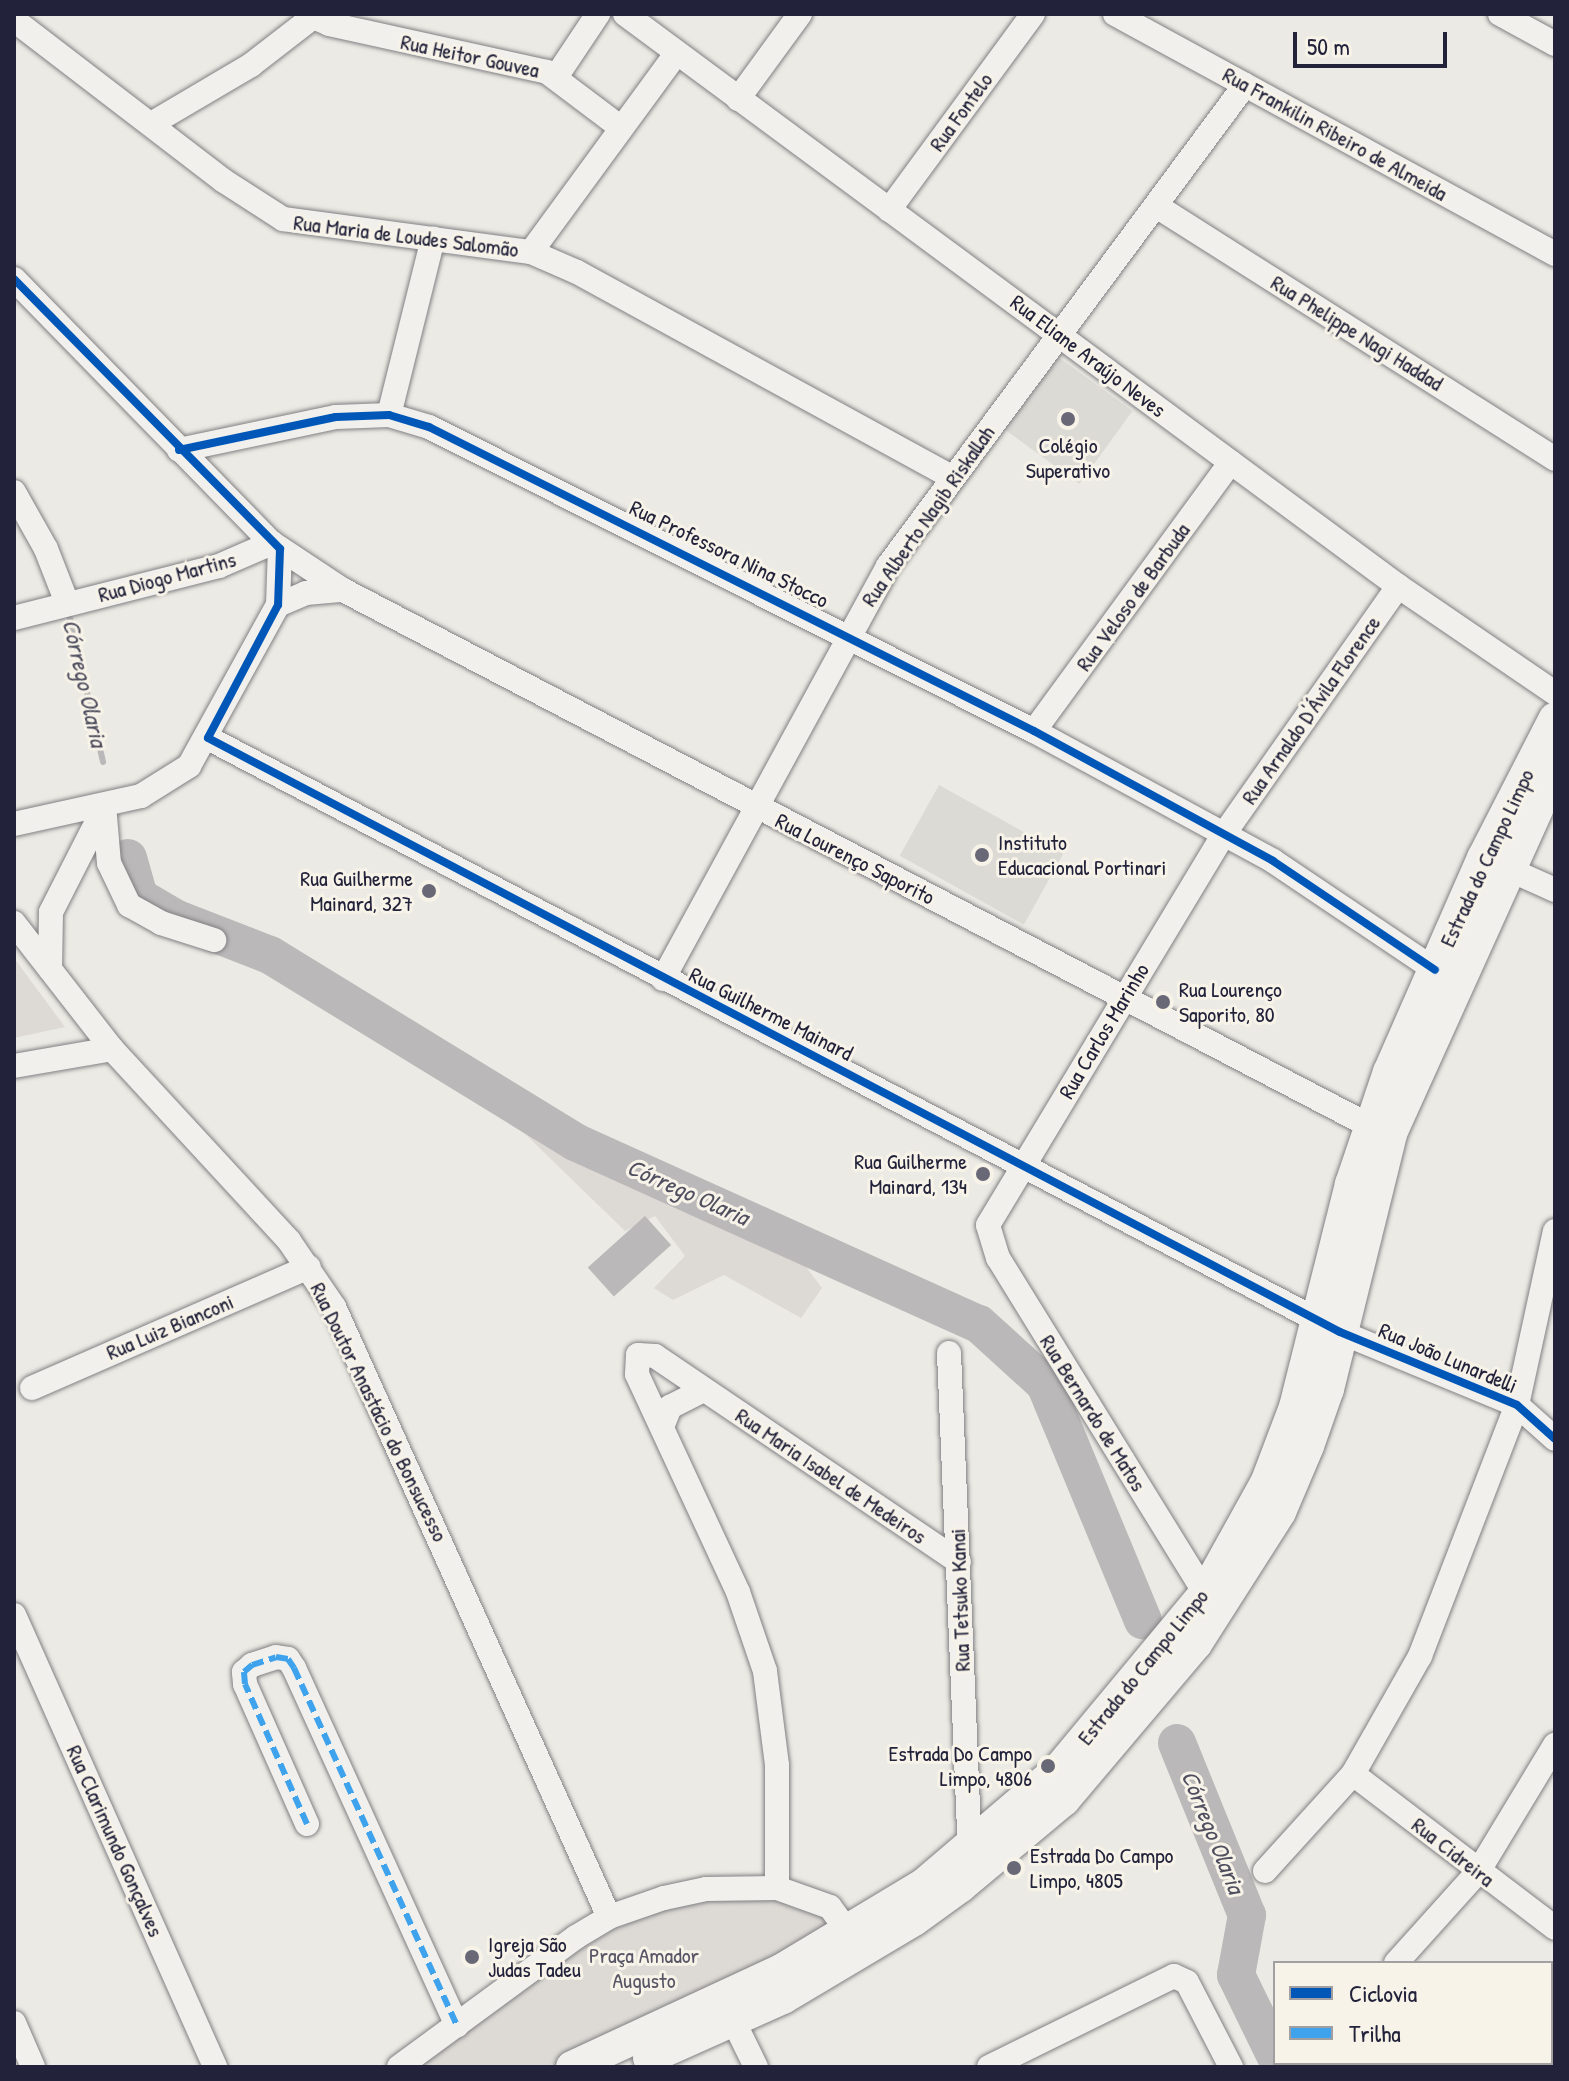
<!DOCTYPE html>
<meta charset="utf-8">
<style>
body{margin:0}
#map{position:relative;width:1569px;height:2081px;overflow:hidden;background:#ebeae4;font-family:"Patrick Hand",sans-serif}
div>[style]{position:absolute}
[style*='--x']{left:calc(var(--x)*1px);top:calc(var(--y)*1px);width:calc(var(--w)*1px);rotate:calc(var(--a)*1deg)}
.built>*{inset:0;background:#dcdad5;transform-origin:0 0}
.green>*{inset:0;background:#dddad5}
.water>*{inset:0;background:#bbb8b9;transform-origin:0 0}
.stream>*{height:6px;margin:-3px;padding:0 3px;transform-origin:3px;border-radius:3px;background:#bbb8b9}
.river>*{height:38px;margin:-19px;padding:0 19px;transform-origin:19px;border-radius:19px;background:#bbb8b9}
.roads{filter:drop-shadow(0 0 2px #818083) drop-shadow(0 0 2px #818083)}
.minor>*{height:24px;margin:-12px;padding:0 12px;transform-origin:12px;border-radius:12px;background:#f1f0ec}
.major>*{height:32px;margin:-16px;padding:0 16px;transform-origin:16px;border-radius:16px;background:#f1f0ec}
.quiet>*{height:6px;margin-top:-3px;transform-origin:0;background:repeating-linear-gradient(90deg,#3ea2ec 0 12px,transparent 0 18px)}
.cycleway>*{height:8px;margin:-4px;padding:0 4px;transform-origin:4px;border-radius:4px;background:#0057b8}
.dots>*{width:22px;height:22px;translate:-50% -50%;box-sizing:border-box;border:4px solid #f7f3e8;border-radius:50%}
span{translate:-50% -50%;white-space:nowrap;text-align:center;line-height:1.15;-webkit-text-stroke:6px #f7f3e8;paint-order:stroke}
.street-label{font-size:22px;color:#22223b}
.poi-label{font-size:22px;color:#22223b}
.left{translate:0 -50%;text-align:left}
.right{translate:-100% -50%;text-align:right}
.park-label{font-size:22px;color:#575566}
.water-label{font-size:24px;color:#504f60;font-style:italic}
.frame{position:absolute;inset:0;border:16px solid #22223b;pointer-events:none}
.legend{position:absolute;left:1273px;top:1961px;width:280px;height:104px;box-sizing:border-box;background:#f7f3e8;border:2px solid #a29fa3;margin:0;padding:10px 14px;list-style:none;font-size:24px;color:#22223b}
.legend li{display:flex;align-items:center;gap:16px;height:40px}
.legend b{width:40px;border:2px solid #a29fa3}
.scale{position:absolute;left:1293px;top:32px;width:154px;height:36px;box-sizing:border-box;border:4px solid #22223b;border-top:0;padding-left:10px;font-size:24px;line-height:28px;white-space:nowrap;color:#22223b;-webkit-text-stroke:6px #f7f3e8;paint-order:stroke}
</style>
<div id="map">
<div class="built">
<div style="left:1054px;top:354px;width:97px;height:90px;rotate:36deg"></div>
<div style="left:939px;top:785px;width:142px;height:81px;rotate:29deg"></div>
</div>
<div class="green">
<div style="clip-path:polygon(14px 958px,65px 1027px,14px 1038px)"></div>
<div style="clip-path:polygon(487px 1097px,551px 1116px,800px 1259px,822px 1288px,801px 1318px,724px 1275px,673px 1300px,654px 1288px,685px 1256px,655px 1216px,625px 1231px)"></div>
<div style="clip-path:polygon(777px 1888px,846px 1925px,560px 2067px,395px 2067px,524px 1976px,664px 1898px)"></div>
</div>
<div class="water">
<div style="left:645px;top:1216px;width:39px;height:77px;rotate:48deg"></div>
</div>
<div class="stream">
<div style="--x:68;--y:610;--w:156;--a:77"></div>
</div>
<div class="river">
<div style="--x:128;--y:858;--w:41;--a:74.2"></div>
<div style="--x:139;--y:897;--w:44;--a:30.1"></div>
<div style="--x:177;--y:919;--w:100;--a:21.2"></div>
<div style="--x:270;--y:955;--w:358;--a:31.5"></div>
<div style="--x:575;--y:1142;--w:443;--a:24.3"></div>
<div style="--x:979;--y:1324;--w:89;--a:42.3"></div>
<div style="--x:1045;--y:1384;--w:256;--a:67.5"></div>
<div style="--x:1177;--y:1743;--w:186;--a:67.9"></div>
<div style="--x:1247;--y:1915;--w:61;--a:100.4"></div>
<div style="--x:1236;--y:1975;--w:89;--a:64"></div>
</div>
<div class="roads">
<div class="minor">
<div style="--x:306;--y:14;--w:25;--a:23"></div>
<div style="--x:329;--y:24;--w:223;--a:12.4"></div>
<div style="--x:547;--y:72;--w:91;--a:37"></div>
<div style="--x:625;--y:14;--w:962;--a:36.5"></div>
<div style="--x:1398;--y:586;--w:190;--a:34.3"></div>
<div style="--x:1115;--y:14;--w:501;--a:28.61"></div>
<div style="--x:1500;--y:14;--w:63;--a:28.6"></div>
<div style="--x:14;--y:20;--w:265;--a:37.5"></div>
<div style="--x:224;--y:181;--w:70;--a:32.8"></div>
<div style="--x:283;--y:219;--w:250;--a:7.6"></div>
<div style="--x:531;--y:252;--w:50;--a:23.5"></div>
<div style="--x:577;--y:272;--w:427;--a:28.7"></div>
<div style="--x:556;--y:77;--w:76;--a:-56.3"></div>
<div style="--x:738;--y:99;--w:105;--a:-53.9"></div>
<div style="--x:151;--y:124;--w:116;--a:-30.5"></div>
<div style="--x:251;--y:65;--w:78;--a:-37.7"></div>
<div style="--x:1158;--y:207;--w:470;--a:32.4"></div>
<div style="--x:889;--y:210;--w:243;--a:-53.7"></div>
<div style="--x:531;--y:252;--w:245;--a:-53.8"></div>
<div style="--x:14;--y:279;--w:369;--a:45.7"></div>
<div style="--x:272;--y:543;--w:85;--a:33.5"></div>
<div style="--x:343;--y:590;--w:1156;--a:27.56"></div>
<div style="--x:389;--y:415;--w:182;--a:-76"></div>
<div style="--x:179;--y:450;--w:160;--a:-11.9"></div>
<div style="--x:336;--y:417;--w:53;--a:-2.2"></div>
<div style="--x:389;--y:415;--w:42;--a:16.7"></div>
<div style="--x:429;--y:427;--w:677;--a:26.68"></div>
<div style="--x:1034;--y:731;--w:272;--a:28.5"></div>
<div style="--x:1273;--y:861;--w:195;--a:33.9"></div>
<div style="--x:14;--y:492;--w:65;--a:60.7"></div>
<div style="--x:46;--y:549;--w:58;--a:68.7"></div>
<div style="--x:278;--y:605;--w:30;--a:-23"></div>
<div style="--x:306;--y:593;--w:37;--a:-5"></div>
<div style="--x:14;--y:618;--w:211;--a:-14.2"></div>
<div style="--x:219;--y:566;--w:58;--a:-23.5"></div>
<div style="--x:1034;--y:731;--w:333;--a:-53.8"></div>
<div style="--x:208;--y:738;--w:1278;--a:27.69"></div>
<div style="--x:1340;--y:1332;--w:191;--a:22.4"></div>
<div style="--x:1517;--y:1405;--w:51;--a:41.8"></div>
<div style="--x:104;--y:805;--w:58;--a:85.1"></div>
<div style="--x:109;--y:863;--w:47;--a:64.5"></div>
<div style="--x:129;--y:905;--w:37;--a:29"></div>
<div style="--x:161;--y:923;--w:56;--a:17.8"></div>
<div style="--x:14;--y:824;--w:130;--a:-12.4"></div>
<div style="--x:141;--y:796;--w:57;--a:-32"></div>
<div style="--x:189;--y:766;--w:184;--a:-61.1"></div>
<div style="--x:278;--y:605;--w:56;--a:-88"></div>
<div style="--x:1495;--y:863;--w:66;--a:24.2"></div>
<div style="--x:14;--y:923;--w:160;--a:52.1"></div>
<div style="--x:112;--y:1049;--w:261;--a:47.3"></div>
<div style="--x:289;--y:1241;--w:80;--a:55.7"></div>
<div style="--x:334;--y:1307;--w:669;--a:65.73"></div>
<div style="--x:50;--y:969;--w:57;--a:-89"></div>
<div style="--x:51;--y:912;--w:110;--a:-63"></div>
<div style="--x:663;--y:979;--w:470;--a:-61.4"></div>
<div style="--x:888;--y:566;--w:599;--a:-53.42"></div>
<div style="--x:14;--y:1066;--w:99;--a:-9.8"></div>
<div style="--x:949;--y:1353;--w:495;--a:87.6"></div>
<div style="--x:32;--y:1388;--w:302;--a:-23.6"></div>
<div style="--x:662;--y:1427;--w:22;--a:-68"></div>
<div style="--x:670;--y:1407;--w:38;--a:-27"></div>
<div style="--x:1205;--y:1593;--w:394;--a:-121.7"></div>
<div style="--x:998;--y:1258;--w:34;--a:-107"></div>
<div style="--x:988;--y:1225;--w:457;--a:-58.9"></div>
<div style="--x:1224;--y:834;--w:303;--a:-54.9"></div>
<div style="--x:14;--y:1615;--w:495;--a:66"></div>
<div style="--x:1353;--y:1774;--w:254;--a:37.3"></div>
<div style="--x:307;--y:1824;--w:153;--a:-113.9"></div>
<div style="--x:245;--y:1684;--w:12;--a:-95"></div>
<div style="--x:244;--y:1672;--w:11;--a:-41"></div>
<div style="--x:252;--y:1665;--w:25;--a:-18"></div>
<div style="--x:276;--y:1657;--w:12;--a:9"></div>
<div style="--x:288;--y:1659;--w:11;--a:56"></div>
<div style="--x:294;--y:1668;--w:393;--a:65.5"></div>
<div style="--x:1265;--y:1871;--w:131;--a:-47.8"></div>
<div style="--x:1353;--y:1774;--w:136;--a:-60.4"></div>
<div style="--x:1420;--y:1656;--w:269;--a:-68.9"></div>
<div style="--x:1517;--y:1405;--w:178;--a:-77.7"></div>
<div style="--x:777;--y:1888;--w:123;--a:-90"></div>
<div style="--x:777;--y:1765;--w:95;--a:-97.3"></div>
<div style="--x:765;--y:1671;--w:83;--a:-108.9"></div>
<div style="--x:738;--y:1592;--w:240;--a:-114.9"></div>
<div style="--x:637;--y:1374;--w:19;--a:-87"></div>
<div style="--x:638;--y:1355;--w:17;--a:3"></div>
<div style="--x:655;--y:1356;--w:367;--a:34.1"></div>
<div style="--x:1396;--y:1963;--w:122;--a:-48"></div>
<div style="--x:1478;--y:1872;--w:149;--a:-58.8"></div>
<div style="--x:1551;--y:2012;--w:6;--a:-45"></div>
<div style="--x:733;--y:2020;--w:52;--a:63.9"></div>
<div style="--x:14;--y:2023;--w:48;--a:66.6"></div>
<div style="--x:399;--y:2067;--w:220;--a:-36.3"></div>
<div style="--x:576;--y:1937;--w:39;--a:-31"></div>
<div style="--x:609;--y:1917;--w:58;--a:-19.1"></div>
<div style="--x:664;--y:1898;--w:43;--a:-12.1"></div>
<div style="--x:706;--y:1889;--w:71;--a:-0.8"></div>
<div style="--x:777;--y:1888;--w:56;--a:19.7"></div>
<div style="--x:830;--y:1907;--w:31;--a:54"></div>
<div style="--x:989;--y:2067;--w:206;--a:-26.2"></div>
<div style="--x:1174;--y:1976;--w:14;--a:25"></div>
<div style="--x:1187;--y:1982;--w:96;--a:62.6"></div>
<div style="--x:1289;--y:2067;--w:6;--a:-39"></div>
<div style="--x:1499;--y:2067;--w:6;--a:-45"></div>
</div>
<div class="major">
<div style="--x:649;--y:2058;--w:147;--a:-24.1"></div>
<div style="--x:783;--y:1998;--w:152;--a:-30.8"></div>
<div style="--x:914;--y:1920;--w:58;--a:-35.9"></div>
<div style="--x:961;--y:1886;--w:134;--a:-39.9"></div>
<div style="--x:1064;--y:1800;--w:204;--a:-49.8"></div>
<div style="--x:1196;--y:1644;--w:156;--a:-57.5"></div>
<div style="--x:1280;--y:1512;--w:72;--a:-67"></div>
<div style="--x:1308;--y:1446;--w:60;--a:-70.7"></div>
<div style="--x:1328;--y:1389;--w:266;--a:-76.1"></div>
<div style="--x:1392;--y:1131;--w:396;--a:-65.7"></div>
<div style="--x:572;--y:2067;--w:233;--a:-24.9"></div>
<div style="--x:783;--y:1969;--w:163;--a:-31"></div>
<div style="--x:923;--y:1885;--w:179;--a:-40.5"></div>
<div style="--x:1059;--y:1769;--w:229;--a:-50.3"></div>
<div style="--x:1205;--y:1593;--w:128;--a:-61"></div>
<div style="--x:1267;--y:1481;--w:79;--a:-69.3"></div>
<div style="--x:1295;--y:1407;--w:230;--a:-75.9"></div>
<div style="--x:1351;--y:1184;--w:118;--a:-71.3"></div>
<div style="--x:1389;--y:1072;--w:234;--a:-66.3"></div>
<div style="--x:1483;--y:858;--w:157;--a:-62.8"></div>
</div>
</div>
<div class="quiet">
<div style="--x:307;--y:1824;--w:153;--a:-113.9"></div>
<div style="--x:245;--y:1684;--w:12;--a:-95"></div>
<div style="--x:244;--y:1672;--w:11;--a:-41"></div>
<div style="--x:252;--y:1665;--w:25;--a:-18"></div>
<div style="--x:276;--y:1657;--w:12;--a:9"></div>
<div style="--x:288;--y:1659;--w:11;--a:56"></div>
<div style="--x:294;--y:1668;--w:393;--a:65.5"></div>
</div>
<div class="cycleway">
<div style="--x:14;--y:279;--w:379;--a:45.4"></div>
<div style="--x:280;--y:549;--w:56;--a:92"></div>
<div style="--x:278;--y:605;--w:150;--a:117.8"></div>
<div style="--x:208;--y:738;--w:1278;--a:27.69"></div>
<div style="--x:1340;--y:1332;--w:191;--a:22.4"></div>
<div style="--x:1517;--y:1405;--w:51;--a:41.8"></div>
<div style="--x:179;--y:450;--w:160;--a:-11.9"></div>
<div style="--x:336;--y:417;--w:53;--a:-2.2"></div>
<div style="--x:389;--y:415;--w:42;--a:16.7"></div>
<div style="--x:429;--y:427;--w:677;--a:26.68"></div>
<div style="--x:1034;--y:731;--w:272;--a:28.5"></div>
<div style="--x:1273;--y:861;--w:195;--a:33.9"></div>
</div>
<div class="dots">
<div style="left:1068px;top:419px;background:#686876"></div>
<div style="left:982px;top:855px;background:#686876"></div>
<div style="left:429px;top:891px;background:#686876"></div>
<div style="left:1163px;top:1002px;background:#686876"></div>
<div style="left:983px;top:1174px;background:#686876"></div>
<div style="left:1048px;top:1766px;background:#686876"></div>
<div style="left:1014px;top:1868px;background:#686876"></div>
<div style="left:472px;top:1957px;background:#686876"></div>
</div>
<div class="street-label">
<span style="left:470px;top:56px;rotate:12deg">Rua Heitor Gouvea</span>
<span style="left:961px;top:112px;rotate:-54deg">Rua Fontelo</span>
<span style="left:1335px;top:134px;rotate:29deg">Rua Frankilin Ribeiro de Almeida</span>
<span style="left:406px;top:236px;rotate:7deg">Rua Maria de Loudes Salomão</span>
<span style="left:1357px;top:333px;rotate:32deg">Rua Phelippe Nagi Haddad</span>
<span style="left:1088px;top:356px;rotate:37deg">Rua Eliane Araújo Neves</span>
<span style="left:928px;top:516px;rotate:-55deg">Rua Alberto Nagib Riskallah</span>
<span style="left:729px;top:554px;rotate:26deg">Rua Professora Nina Stocco</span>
<span style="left:167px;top:577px;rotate:-15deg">Rua Diogo Martins</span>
<span style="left:1133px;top:597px;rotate:-54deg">Rua Veloso de Barbuda</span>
<span style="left:1311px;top:710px;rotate:-55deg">Rua Arnaldo D'Ávila Florence</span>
<span style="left:1487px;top:858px;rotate:-65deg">Estrada do Campo Limpo</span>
<span style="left:855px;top:859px;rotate:27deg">Rua Lourenço Saporito</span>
<span style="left:771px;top:1014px;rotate:27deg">Rua Guilherme Mainard</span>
<span style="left:1104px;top:1031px;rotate:-59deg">Rua Carlos Marinho</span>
<span style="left:170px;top:1327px;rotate:-23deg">Rua Luiz Bianconi</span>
<span style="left:1448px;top:1358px;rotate:23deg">Rua João Lunardelli</span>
<span style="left:379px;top:1412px;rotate:64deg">Rua Doutor Anastácio do Bonsucesso</span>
<span style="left:1093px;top:1413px;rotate:58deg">Rua Bernardo de Matos</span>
<span style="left:831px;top:1476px;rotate:34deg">Rua Maria Isabel de Medeiros</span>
<span style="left:960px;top:1600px;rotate:-92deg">Rua Tetsuko Kanai</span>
<span style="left:1143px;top:1667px;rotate:-51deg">Estrada do Campo Limpo</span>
<span style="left:115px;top:1841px;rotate:66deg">Rua Clarimundo Gonçalves</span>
<span style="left:1453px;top:1852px;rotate:38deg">Rua Cidreira</span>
</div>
<div class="poi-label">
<span style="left:1068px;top:458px">Colégio<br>Superativo</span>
<span class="left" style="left:998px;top:855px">Instituto<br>Educacional Portinari</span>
<span class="right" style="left:413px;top:891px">Rua Guilherme<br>Mainard, 327</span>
<span class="left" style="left:1179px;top:1002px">Rua Lourenço<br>Saporito, 80</span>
<span class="right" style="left:967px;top:1174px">Rua Guilherme<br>Mainard, 134</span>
<span class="right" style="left:1032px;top:1766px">Estrada Do Campo<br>Limpo, 4806</span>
<span class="left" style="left:1030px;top:1868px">Estrada Do Campo<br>Limpo, 4805</span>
<span class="left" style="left:488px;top:1957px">Igreja São<br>Judas Tadeu</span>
</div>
<div class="park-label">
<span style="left:644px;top:1968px">Praça Amador<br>Augusto</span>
</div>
<div class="water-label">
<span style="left:85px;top:683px;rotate:77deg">Córrego Olaria</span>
<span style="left:688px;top:1192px;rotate:24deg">Córrego Olaria</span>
<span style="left:1213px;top:1832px;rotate:68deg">Córrego Olaria</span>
</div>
<div class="frame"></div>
<ul class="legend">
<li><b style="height:10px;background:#0057b8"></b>Ciclovia</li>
<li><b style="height:10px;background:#3ea2ec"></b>Trilha</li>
</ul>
<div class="scale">50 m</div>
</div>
